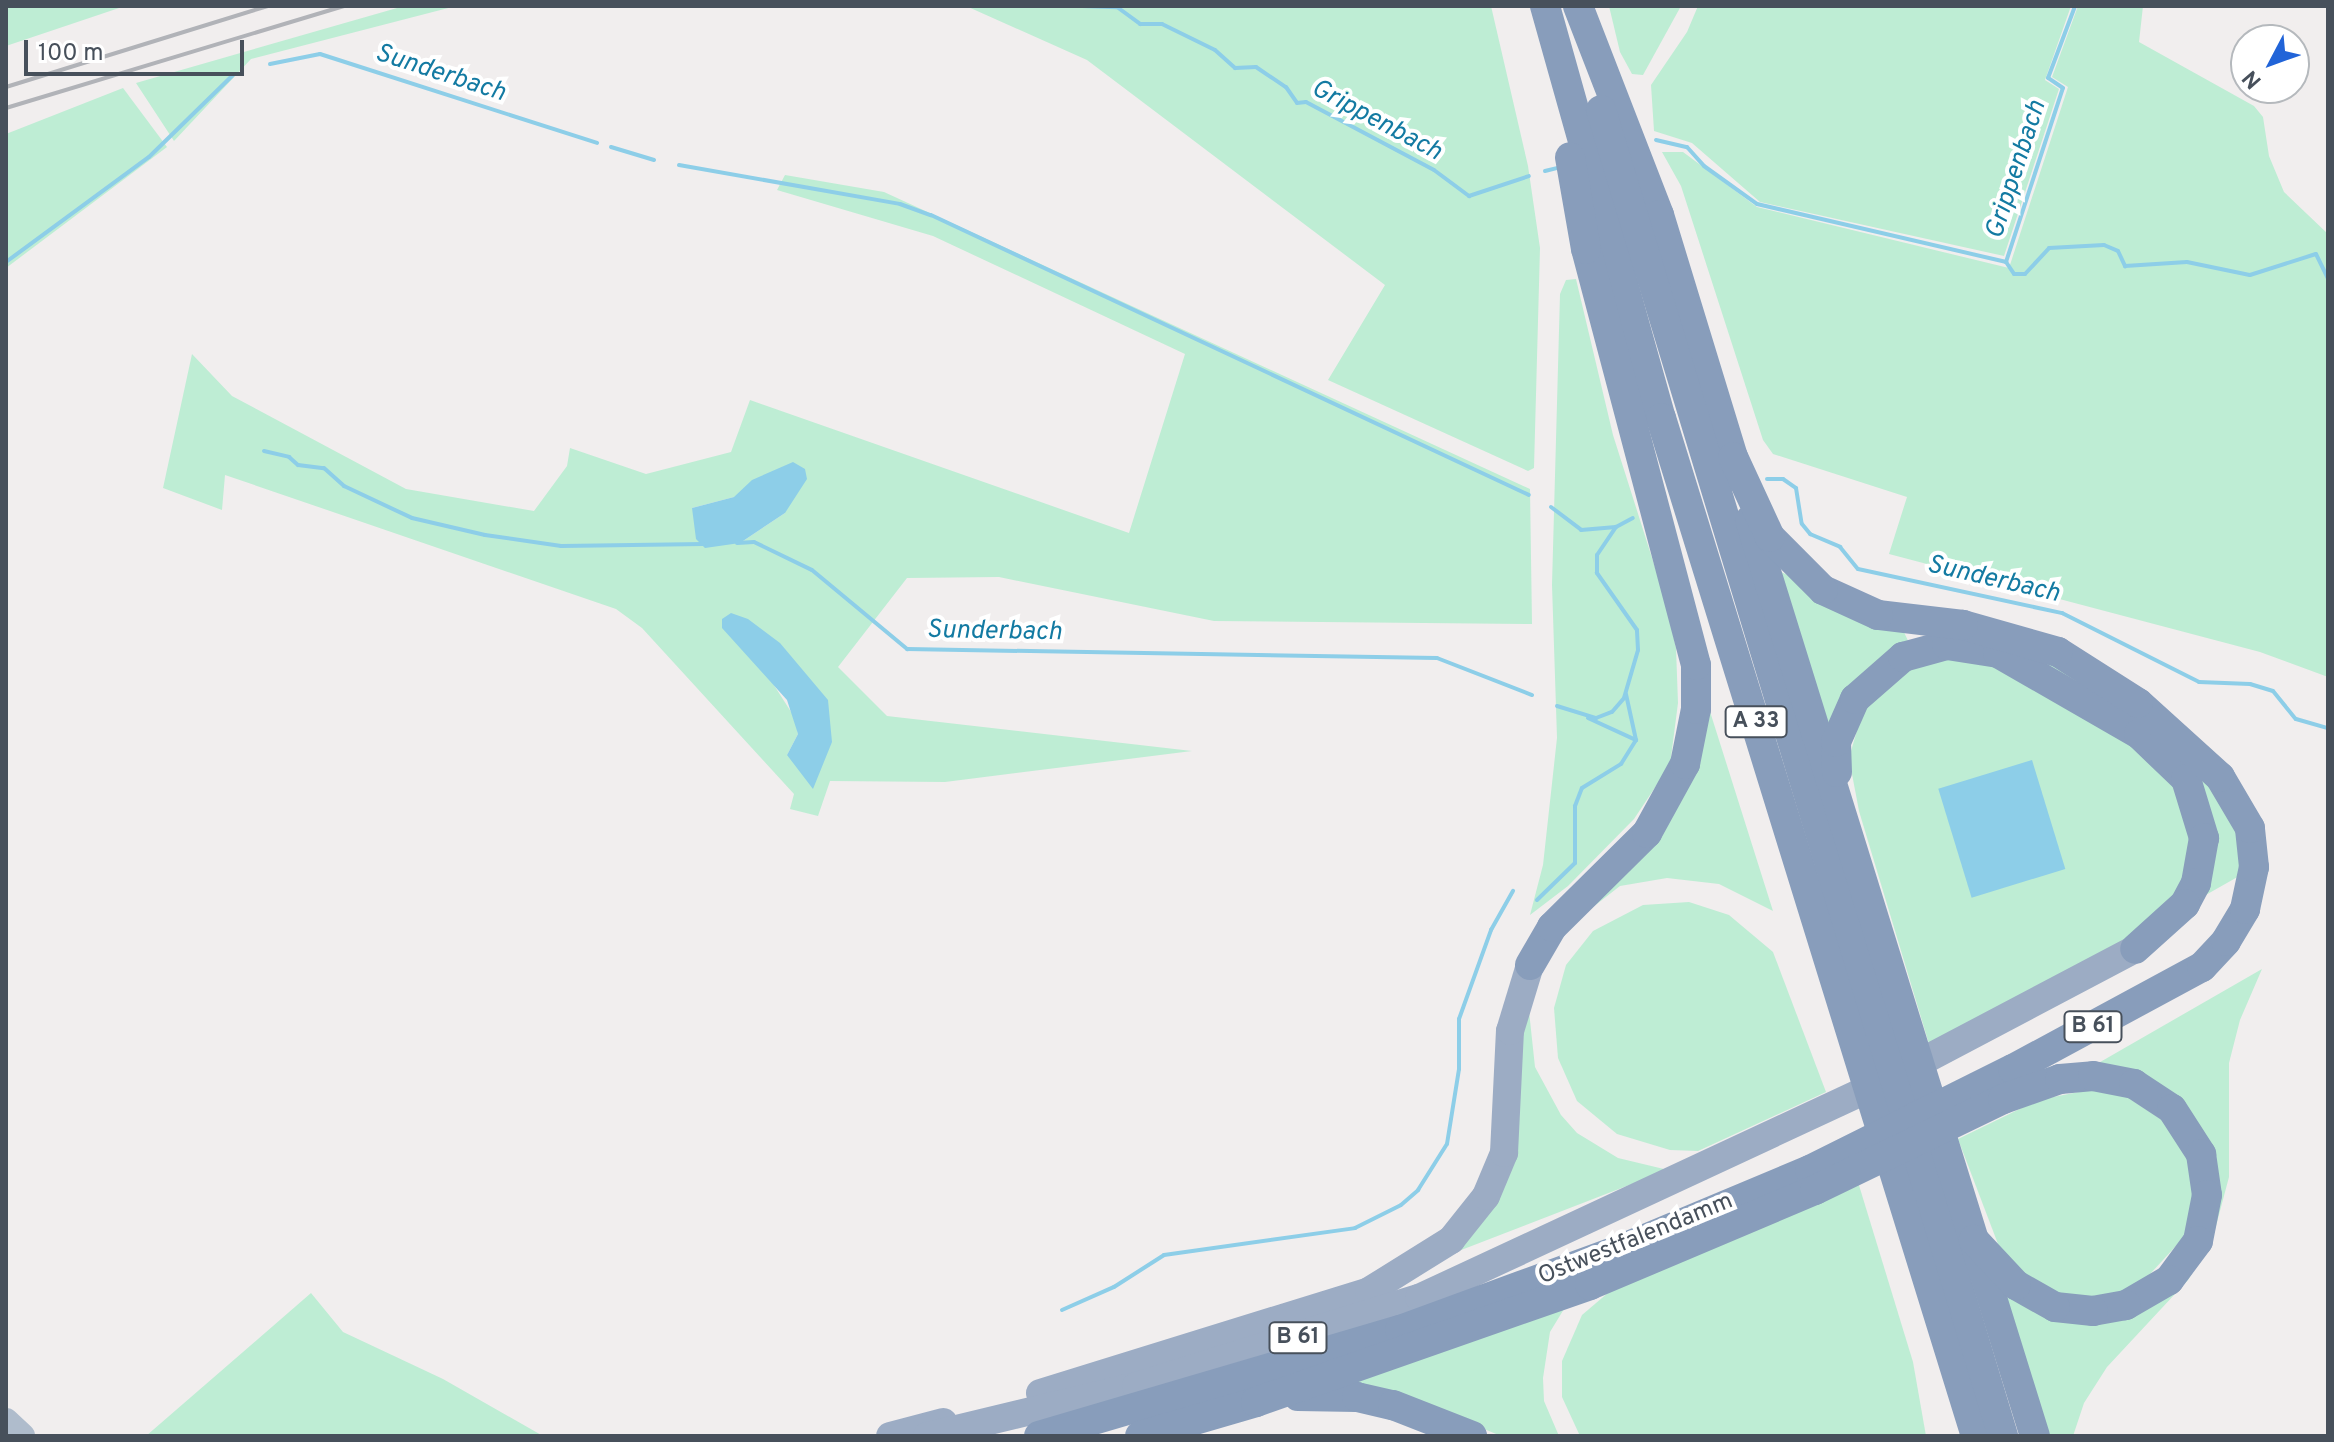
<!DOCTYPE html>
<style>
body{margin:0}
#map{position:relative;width:2334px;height:1442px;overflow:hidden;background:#f1eeee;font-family:Overpass,sans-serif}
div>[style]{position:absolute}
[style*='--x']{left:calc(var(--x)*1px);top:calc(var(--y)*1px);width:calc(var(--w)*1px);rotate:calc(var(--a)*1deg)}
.green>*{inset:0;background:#beedd4}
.water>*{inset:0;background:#8dcee8;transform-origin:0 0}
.stream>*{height:4px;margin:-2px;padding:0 2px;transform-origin:2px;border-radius:2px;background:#8dcee8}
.primary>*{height:26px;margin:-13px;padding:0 13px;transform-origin:13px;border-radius:13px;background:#afbccc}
.trunk>*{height:28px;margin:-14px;padding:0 14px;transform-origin:14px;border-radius:14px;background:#9cacc4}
.motorway>*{height:30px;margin:-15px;padding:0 15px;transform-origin:15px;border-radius:15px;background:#889dbb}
.rail>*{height:4px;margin:-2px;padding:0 2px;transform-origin:2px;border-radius:2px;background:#b1b3b8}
span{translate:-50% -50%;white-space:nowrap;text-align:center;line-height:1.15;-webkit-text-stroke:8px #fff;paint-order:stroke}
.shield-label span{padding:2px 6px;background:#fff;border:2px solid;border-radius:6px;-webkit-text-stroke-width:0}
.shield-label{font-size:22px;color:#47505b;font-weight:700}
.street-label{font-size:24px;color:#47505b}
.water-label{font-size:26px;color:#137aa2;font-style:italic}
.frame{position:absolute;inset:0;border:8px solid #47505b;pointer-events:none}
.north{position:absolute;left:2230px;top:24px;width:80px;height:80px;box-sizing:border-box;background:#fff;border:2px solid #b5b9bd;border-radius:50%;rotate:229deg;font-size:22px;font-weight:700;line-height:32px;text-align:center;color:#47505b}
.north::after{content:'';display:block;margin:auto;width:28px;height:36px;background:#2164d8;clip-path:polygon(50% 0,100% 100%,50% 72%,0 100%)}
.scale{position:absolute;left:24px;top:40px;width:220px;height:36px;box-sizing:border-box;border:4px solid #47505b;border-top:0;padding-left:10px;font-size:24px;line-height:28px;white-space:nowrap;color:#47505b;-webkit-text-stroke:6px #fff;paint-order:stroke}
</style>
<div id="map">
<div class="green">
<div style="clip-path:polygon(6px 6px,125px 6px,6px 46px)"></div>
<div style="clip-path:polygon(404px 6px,456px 6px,251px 59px,174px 141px,136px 83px)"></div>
<div style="clip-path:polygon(966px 6px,1491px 6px,1528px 166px,1540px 248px,1534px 468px,1528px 471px,1328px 380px,1385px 285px,1087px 60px)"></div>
<div style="clip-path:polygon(1609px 6px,1681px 6px,1643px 75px,1632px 74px,1620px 52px)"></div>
<div style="clip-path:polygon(1698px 6px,2071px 6px,2045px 80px,2059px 89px,2004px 256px,1760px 202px,1692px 143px,1654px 131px,1651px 85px,1687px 32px)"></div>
<div style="clip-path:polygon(2078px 6px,2143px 6px,2139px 42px,2254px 106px,2263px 117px,2269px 156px,2284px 192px,2328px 234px,2328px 677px,2260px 652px,1889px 554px,1907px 497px,1773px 454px,1763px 440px,1681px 186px,1662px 152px,1683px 152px,1757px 207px,2009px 268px,2068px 87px,2052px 77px)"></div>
<div style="clip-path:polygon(123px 88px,167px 147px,6px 268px,6px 134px)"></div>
<div style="clip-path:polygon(evenodd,785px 175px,884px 192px,1530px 489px,1532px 624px,1214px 621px,999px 577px,907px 578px,838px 667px,887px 716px,1192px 751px,945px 782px,830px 781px,818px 816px,790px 809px,794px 794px,642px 628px,616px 609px,225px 475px,222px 510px,163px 488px,192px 354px,232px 396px,406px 489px,534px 511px,567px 466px,570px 448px,646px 474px,731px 452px,750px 400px,1129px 533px,1185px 354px,933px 236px,777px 190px,785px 175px,734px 497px,785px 513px,740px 543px,692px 508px,734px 497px,785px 175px,770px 679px,832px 742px,787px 755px,798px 734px,795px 718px,770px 679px)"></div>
<div style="clip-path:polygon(1576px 279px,1613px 435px,1666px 602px,1676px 648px,1678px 703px,1670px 765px,1634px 819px,1568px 886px,1530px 915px,1543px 865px,1557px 738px,1552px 585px,1560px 294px,1566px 280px)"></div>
<div style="clip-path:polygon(1777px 570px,1903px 630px,1910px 645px,1832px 734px)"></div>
<div style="clip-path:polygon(2016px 647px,2055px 662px,2210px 782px,2238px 829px,2241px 875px,2204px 896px,2208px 801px)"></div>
<div style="clip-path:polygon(1947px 657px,1992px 663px,2151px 756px,2187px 806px,2191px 852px,2177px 896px,2131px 938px,1929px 1044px,1859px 811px,1849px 758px,1864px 706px,1907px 666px)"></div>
<div style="clip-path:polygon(1707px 702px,1773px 911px,1719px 884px,1667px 878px,1620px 886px,1593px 907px)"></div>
<div style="clip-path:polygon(1689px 902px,1729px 915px,1773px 952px,1826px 1092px,1698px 1151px,1670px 1150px,1617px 1134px,1577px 1101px,1558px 1058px,1554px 1008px,1566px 965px,1593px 931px,1643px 905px)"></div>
<div style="clip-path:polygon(2262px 969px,2240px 1020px,2229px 1063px,2229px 1177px,2212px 1241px,2188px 1280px,2107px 1367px,2084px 1403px,2073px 1436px,2045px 1436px,2001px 1287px,2053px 1314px,2176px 1285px,2209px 1152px,2095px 1065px)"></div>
<div style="clip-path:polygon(1529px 1011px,1535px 1067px,1561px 1115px,1577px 1133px,1618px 1158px,1668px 1170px,1456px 1252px,1477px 1225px)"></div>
<div style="clip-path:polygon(2094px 1089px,2126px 1096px,2162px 1120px,2190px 1162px,2195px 1193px,2185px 1236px,2140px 1285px,2106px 1297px,2060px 1295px,2025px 1275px,1998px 1244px,1958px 1139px,2038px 1100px)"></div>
<div style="clip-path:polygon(1858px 1182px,1913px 1362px,1926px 1436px,1580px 1436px,1562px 1397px,1562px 1361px,1582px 1315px,1609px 1292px)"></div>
<div style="clip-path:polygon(311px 1293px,343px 1332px,443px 1379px,543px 1436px,146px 1436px)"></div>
<div style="clip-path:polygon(1564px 1309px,1550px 1332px,1543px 1378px,1544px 1401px,1559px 1436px,1501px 1436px,1426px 1405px,1347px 1383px)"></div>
</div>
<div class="water">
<div style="clip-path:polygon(793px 462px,805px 469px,807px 479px,785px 513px,740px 543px,705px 548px,696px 539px,692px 508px,734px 497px,752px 480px)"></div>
<div style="clip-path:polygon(731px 613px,748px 619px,780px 643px,828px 700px,832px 742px,813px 789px,787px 755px,798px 734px,787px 700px,722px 628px,722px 619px)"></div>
<div style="left:2032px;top:760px;width:114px;height:98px;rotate:73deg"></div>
</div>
<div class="stream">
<div style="--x:1082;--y:6;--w:35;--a:2"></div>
<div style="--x:1117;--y:7;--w:29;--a:36"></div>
<div style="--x:1140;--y:24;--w:22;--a:0"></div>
<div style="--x:1162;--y:24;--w:59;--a:26.1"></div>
<div style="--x:1215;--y:50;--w:27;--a:42"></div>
<div style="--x:1235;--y:68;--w:21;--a:-3"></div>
<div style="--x:1256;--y:67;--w:36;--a:34"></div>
<div style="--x:1286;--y:87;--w:19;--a:55"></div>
<div style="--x:1297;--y:103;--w:9;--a:-6"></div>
<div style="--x:1306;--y:102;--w:145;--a:28"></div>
<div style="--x:1434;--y:170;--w:44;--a:36.6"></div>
<div style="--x:1469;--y:196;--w:63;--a:-18.4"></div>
<div style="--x:270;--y:64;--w:51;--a:-11.3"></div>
<div style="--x:320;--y:54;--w:291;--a:17.8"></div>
<div style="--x:1656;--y:140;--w:32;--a:13"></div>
<div style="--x:1687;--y:147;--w:25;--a:48"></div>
<div style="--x:1704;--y:166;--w:65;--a:35.6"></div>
<div style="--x:1757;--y:204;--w:256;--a:13.1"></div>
<div style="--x:2006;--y:262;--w:14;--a:56"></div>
<div style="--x:2014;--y:274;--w:11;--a:0"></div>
<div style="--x:2025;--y:274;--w:35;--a:-47"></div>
<div style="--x:2049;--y:248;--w:55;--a:-3.1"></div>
<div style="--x:2104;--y:245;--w:15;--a:23"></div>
<div style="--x:2118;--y:251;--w:17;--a:65"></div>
<div style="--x:2125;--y:266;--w:62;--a:-3.7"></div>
<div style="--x:2187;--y:262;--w:64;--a:11.7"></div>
<div style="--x:2250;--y:275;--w:69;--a:-17.7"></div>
<div style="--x:2316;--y:254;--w:28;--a:64"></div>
<div style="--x:611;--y:147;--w:45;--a:16.8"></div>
<div style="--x:679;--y:165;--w:224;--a:10"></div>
<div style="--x:900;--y:204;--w:33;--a:20"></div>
<div style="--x:931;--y:215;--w:660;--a:25.09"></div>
<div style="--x:1545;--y:171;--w:12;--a:-14"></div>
<div style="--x:6;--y:262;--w:177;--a:-36.3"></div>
<div style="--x:149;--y:157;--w:117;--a:-44.3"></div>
<div style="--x:2006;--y:262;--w:183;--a:-71.9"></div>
<div style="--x:2063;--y:88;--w:18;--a:-146"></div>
<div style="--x:2048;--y:78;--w:77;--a:-69.4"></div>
<div style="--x:264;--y:451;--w:26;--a:13"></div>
<div style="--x:289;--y:457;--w:12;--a:42"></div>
<div style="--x:298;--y:465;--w:26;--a:7"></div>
<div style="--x:324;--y:468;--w:27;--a:42"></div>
<div style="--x:344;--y:486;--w:75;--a:25.2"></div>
<div style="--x:412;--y:518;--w:75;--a:13.1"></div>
<div style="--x:485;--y:535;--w:77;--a:8.2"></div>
<div style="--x:561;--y:546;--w:143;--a:-0.8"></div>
<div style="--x:1767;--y:479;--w:16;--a:0"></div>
<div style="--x:1783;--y:479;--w:16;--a:35"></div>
<div style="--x:1796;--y:488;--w:36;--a:81"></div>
<div style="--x:1802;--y:524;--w:13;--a:51"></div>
<div style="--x:1810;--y:534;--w:33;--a:23"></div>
<div style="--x:1840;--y:547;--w:28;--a:51"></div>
<div style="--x:1858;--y:569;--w:209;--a:12.2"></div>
<div style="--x:2062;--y:613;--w:153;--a:26.7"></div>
<div style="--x:2199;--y:682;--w:51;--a:2.2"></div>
<div style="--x:2250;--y:684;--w:24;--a:17"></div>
<div style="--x:2273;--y:691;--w:36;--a:51"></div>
<div style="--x:2296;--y:719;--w:33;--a:16"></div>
<div style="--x:1551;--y:507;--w:38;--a:37"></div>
<div style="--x:1581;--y:530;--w:35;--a:-5"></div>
<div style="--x:737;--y:543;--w:17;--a:-3"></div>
<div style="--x:754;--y:542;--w:64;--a:25.8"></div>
<div style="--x:812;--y:570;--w:124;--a:39.7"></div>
<div style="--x:907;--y:649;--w:530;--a:0.97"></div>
<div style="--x:1437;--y:658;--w:102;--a:21.3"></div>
<div style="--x:1557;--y:706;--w:41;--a:17.1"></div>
<div style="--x:1596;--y:718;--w:17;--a:-21"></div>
<div style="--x:1612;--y:712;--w:18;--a:-49"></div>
<div style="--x:1624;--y:698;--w:50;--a:-73.7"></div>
<div style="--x:1638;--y:650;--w:20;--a:-93"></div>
<div style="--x:1637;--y:630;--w:70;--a:-125.1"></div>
<div style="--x:1597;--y:573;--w:18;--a:-90"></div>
<div style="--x:1597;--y:555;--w:34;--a:-56"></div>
<div style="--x:1616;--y:527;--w:19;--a:-28"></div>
<div style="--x:1588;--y:718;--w:53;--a:24.6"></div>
<div style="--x:1537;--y:900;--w:53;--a:-44.2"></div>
<div style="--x:1575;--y:863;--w:57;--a:-90"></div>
<div style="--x:1575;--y:806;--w:19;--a:-69"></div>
<div style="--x:1582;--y:788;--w:46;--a:-31.6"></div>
<div style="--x:1621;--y:764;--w:28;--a:-58"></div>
<div style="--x:1636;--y:740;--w:47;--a:-102.3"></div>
<div style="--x:1062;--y:1310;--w:57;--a:-23.9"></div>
<div style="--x:1114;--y:1287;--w:59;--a:-32.6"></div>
<div style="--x:1164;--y:1255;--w:193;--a:-8"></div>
<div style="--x:1355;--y:1228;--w:51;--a:-26.6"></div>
<div style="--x:1401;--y:1205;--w:23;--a:-41"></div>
<div style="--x:1418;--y:1190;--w:54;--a:-57.8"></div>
<div style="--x:1447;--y:1144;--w:76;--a:-80.9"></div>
<div style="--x:1459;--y:1069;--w:50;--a:-90"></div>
<div style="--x:1459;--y:1019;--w:95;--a:-70.2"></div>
<div style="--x:1491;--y:930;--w:45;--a:-60.6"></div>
</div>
<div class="primary">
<div style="--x:6;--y:1421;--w:22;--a:43"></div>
</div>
<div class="trunk">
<div style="--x:1040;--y:1393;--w:344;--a:-17.2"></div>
<div style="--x:1369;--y:1291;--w:97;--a:-31.9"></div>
<div style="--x:1451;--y:1240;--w:56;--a:-51.5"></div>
<div style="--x:1486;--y:1196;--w:47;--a:-67.3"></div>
<div style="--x:1504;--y:1153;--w:122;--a:-87.2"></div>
<div style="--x:1510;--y:1031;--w:69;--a:-73.1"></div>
<div style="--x:890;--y:1436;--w:55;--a:-14.8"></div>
<div style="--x:927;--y:1436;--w:215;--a:-13.5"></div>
<div style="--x:1136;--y:1386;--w:296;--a:-17.3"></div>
<div style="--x:1419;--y:1298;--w:510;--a:-24.96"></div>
<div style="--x:1881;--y:1083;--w:287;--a:-27.8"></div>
</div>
<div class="motorway">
<div style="--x:1545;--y:6;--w:428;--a:74.3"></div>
<div style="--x:1661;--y:418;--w:1066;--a:72.81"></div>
<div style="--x:1578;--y:6;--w:224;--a:68.8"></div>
<div style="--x:1659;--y:215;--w:274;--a:73"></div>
<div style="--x:1601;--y:110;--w:1386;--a:73.13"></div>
<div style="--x:1750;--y:520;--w:959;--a:72.72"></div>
<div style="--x:1837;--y:772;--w:30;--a:-92"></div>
<div style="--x:1836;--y:742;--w:47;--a:-66.2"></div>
<div style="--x:1855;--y:699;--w:64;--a:-41.2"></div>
<div style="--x:1903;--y:657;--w:46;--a:-15.3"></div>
<div style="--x:1947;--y:645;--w:52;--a:8.9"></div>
<div style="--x:1998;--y:653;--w:163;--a:29.9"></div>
<div style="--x:2139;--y:734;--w:65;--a:43.8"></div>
<div style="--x:2186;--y:779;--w:62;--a:73"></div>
<div style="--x:2204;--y:838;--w:46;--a:100.1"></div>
<div style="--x:2196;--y:883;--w:24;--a:118"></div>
<div style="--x:2185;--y:904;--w:67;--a:138"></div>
<div style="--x:1530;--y:965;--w:44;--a:-59.9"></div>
<div style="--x:1552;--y:927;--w:134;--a:-44.7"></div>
<div style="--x:1647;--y:833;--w:79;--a:-61.2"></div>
<div style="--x:1685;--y:764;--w:56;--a:-78.7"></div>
<div style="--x:1696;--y:709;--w:44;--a:-90"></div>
<div style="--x:1696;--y:665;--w:430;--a:-104.8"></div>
<div style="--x:1586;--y:249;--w:93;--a:-99.9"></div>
<div style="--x:1298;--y:1396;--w:59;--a:1"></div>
<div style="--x:1357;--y:1397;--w:37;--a:13"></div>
<div style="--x:1393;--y:1405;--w:85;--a:21.4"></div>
<div style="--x:1039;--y:1436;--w:376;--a:-16.4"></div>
<div style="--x:1400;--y:1330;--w:235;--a:-20.1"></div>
<div style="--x:1621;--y:1249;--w:205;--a:-22.7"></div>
<div style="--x:1810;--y:1170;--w:227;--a:-26.5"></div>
<div style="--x:2013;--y:1069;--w:215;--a:-28.4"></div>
<div style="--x:2202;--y:967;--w:35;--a:-47"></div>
<div style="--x:2226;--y:941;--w:37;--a:-59"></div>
<div style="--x:2245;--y:909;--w:43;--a:-77.9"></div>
<div style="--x:2254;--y:867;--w:39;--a:-96"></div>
<div style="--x:2250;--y:828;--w:59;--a:-120.5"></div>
<div style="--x:2220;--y:777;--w:110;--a:-137.9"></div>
<div style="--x:2138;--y:703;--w:95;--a:-147.5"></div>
<div style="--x:2058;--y:652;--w:99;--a:-164.1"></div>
<div style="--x:1963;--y:625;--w:86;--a:-173.3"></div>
<div style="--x:1878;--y:615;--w:60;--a:-155.6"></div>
<div style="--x:1823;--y:590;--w:75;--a:-135"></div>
<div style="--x:1770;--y:537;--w:88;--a:-114.8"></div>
<div style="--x:1140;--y:1436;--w:121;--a:-16.3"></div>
<div style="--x:1256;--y:1402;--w:354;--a:-19.3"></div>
<div style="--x:1590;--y:1285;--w:244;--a:-22.9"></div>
<div style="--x:1815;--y:1190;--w:209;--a:-25.8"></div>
<div style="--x:2003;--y:1099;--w:60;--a:-19.3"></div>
<div style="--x:2060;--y:1079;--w:33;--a:-5"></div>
<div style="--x:2093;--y:1076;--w:42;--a:11"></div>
<div style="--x:2134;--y:1084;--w:45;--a:33.3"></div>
<div style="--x:2172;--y:1109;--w:54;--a:57.2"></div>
<div style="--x:2201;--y:1154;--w:41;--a:81.7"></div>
<div style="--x:2207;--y:1195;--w:47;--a:101.1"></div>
<div style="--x:2198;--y:1241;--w:49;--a:126.6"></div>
<div style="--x:2169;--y:1280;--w:50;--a:149.8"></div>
<div style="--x:2126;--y:1305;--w:34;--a:170"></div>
<div style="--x:2093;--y:1311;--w:38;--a:-174"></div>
<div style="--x:2055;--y:1307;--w:45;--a:-150.6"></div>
<div style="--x:2016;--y:1285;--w:62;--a:-133"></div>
</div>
<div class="rail">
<div style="--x:6;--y:87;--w:274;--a:-17.2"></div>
<div style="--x:6;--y:108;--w:353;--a:-16.8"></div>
</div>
<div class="shield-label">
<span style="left:1756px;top:722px">A 33</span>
<span style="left:2093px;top:1027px">B 61</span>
<span style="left:1298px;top:1338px">B 61</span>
</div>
<div class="street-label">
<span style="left:1636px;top:1240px;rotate:-22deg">Ostwestfalendamm</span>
</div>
<div class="water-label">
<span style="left:440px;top:74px;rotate:18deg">Sunderbach</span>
<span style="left:1376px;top:121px;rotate:28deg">Grippenbach</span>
<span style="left:2017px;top:170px;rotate:-72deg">Grippenbach</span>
<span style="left:1993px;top:580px;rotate:13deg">Sunderbach</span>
<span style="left:994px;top:632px;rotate:1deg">Sunderbach</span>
</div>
<div class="frame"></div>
<div class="north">N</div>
<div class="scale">100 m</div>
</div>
